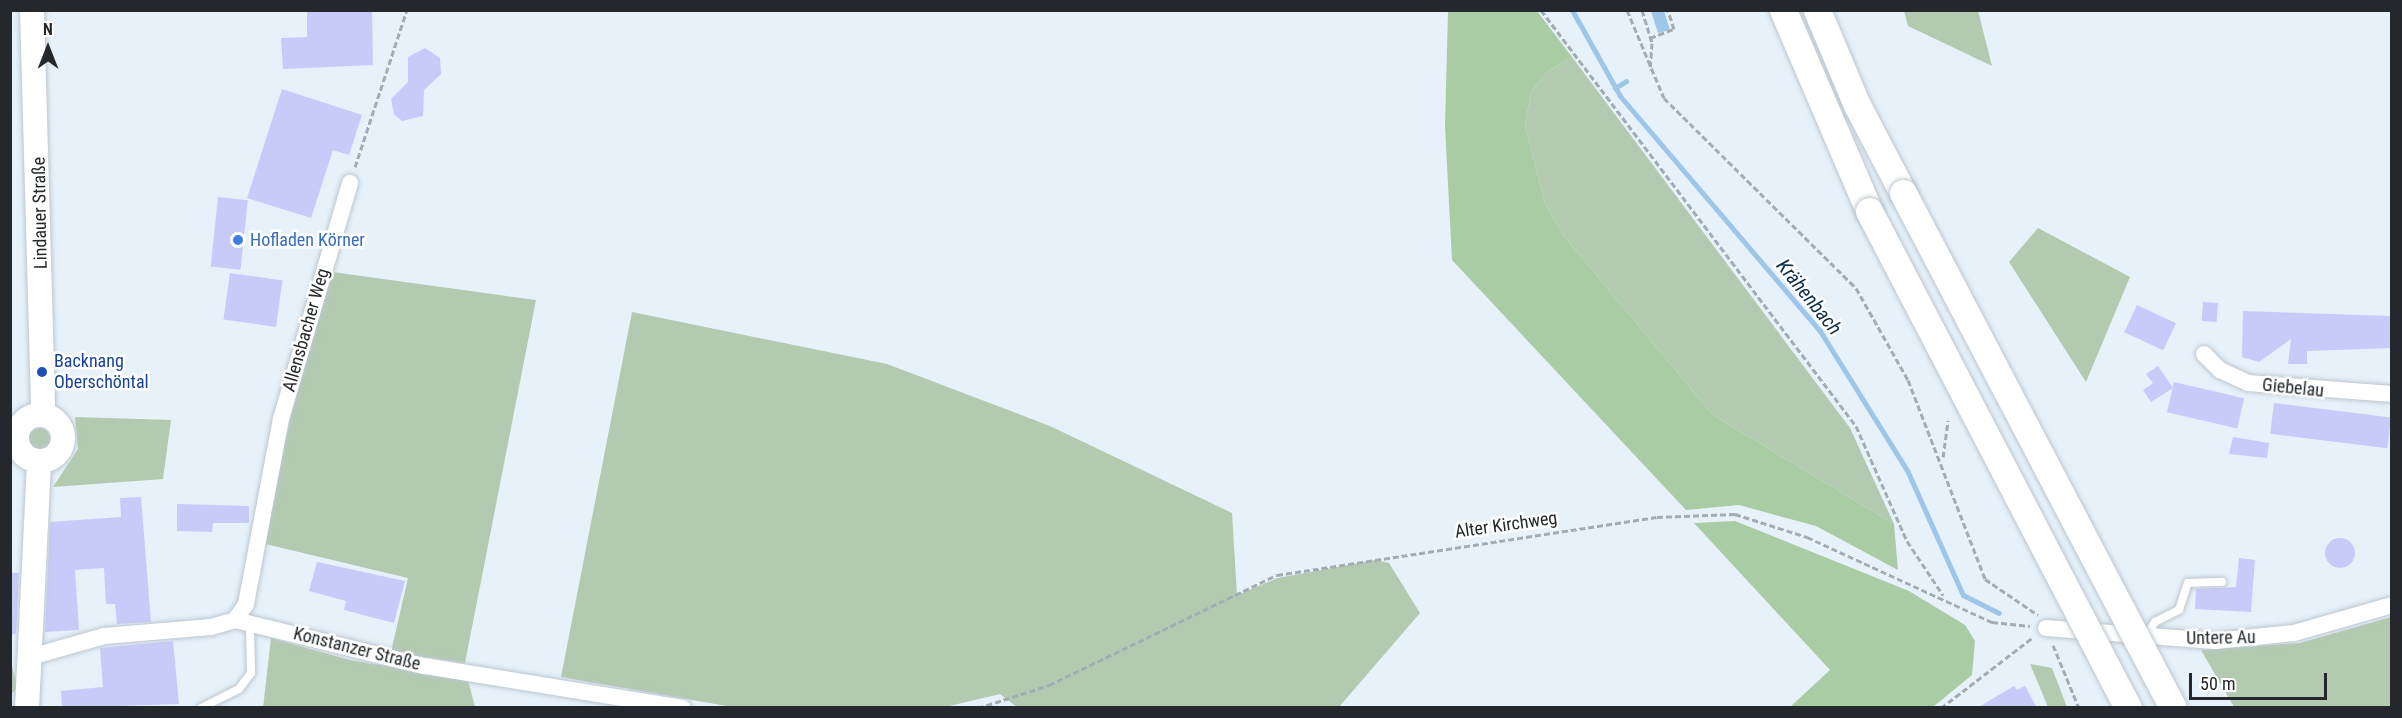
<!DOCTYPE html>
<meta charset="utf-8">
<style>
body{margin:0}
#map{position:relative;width:2402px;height:718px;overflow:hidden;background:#e6f1fa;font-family:"Roboto Condensed",sans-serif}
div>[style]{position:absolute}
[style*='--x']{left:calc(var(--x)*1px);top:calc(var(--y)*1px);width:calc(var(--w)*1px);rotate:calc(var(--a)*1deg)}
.green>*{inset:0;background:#b3cab0}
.round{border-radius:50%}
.forest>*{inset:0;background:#aacca5}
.water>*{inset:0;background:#9ec6e9}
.stream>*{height:5px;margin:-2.5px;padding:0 2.5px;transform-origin:2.5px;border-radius:2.5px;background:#9ec6e9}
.building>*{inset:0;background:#c8cbf9;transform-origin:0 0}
.path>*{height:3px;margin-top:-1.5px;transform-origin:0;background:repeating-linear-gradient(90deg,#a3acb3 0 6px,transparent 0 9px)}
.roads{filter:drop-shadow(0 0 2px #bcc6cf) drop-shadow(0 0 2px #bcc6cf)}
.lane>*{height:8px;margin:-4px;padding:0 4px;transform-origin:4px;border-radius:4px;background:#fff}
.street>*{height:16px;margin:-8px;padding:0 8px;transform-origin:8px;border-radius:8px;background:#fff}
.secondary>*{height:24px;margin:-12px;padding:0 12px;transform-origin:12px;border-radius:12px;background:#fff}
.secondary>.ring{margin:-12px;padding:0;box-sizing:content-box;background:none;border:24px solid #fff;border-radius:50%}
.primary>*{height:27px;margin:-13.5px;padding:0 13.5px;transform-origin:13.5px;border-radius:13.5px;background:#fff}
.bridges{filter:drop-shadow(0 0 2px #bcc6cf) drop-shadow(0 0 2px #bcc6cf)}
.primary-bridge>*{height:27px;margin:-13.5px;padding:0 13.5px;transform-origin:13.5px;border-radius:13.5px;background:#fff}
.dots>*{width:16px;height:16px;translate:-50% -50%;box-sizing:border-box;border:3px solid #fff;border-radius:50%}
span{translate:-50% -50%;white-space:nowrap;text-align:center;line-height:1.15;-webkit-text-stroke:5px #fff;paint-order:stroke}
.street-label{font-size:18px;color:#24282c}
.shop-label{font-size:18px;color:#366cbe}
.left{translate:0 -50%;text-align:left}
.transit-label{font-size:18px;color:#164399}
.water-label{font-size:20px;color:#0d2d45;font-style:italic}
.frame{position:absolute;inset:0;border:12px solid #24282c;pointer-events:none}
.north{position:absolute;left:18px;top:18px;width:60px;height:60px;-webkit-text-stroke:4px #fff;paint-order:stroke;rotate:0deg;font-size:16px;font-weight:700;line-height:24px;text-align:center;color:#24282c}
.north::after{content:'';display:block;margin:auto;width:21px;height:27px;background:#24282c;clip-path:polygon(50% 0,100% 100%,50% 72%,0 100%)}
.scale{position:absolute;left:2189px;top:673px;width:138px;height:27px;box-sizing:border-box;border:3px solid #24282c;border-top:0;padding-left:8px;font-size:18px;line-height:21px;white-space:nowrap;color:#24282c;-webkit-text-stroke:4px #fff;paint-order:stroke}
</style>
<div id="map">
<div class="green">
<div style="clip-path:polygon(1904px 11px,1978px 11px,1992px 66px,1908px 26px)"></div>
<div style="clip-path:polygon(1572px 57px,1850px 428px,1894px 524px,1713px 415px,1564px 236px,1545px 203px,1525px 126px,1531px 92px,1548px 71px)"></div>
<div style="clip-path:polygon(2038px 228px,2130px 277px,2086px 382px,2009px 262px)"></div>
<div style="clip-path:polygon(325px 271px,536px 300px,465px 663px,391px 652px,408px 578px,261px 543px)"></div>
<div style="clip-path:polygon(632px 312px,887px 364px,1050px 426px,1232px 513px,1237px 595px,1278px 578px,1375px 560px,1389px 563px,1420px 613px,1339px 707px,1018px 708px,1000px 694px,941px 708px,738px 708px,561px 677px)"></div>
<div style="clip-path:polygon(75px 417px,171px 420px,163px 479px,53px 487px,78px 449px)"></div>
<div class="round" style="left:28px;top:428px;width:22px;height:22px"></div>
<div style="clip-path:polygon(2391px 617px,2391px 707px,2234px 707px,2201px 650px,2300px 643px)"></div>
<div style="clip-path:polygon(271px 638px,350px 660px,468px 680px,475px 707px,263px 708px)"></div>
<div style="clip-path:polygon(10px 659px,18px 688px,11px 694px,12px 708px,10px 707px)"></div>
<div style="clip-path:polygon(2030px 664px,2052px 668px,2067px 707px,2048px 707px)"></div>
</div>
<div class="forest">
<div style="clip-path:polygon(1448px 11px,1537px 11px,1572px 57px,1548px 71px,1531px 92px,1525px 126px,1545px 203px,1564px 236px,1713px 415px,1894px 524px,1898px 570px,1816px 526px,1739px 505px,1686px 510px,1452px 260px,1445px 126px)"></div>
<div style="clip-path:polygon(1735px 521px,1909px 591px,1965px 625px,1975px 641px,1972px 675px,1933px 707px,1790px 707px,1830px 670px,1694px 523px)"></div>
</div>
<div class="water">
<div style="clip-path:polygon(1651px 11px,1664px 11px,1670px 30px,1658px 33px)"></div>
</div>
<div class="stream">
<div style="--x:1572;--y:10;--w:98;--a:60.8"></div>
<div style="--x:1620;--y:96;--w:309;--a:49.6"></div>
<div style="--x:1820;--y:331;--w:164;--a:58"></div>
<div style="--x:1907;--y:470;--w:137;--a:65.9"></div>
<div style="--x:1963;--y:595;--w:40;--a:26.6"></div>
<div style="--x:1615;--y:88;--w:13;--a:-32"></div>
</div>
<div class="building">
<div style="clip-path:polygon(307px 10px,372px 10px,373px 65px,283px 69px,281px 38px,307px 37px)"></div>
<div style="clip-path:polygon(425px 48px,440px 58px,441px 74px,424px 90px,423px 116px,402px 121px,394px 114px,391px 99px,408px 82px,408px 57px)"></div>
<div style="clip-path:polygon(282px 89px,362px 115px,349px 155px,333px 150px,311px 218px,247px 198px)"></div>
<div style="left:218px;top:197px;width:30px;height:70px;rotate:6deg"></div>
<div style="left:230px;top:273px;width:53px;height:47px;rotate:8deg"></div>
<div style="left:2203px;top:302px;width:15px;height:19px;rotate:4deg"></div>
<div style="left:2137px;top:305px;width:43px;height:30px;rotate:25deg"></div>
<div style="clip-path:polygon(2243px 311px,2391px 316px,2391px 348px,2307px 351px,2307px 364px,2288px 364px,2291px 339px,2259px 362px,2242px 357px)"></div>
<div style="clip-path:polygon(2158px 366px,2173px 388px,2151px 402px,2143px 390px,2153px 383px,2146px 374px)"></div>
<div style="left:2174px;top:382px;width:72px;height:31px;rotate:13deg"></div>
<div style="left:2274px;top:403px;width:118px;height:31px;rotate:7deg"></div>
<div style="clip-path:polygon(2233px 437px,2269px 443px,2267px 458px,2229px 454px)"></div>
<div style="clip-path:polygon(141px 497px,151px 622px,117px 624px,115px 604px,106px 604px,104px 568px,75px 570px,79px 630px,45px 632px,50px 522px,121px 517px,120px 498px)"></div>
<div style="clip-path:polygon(177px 504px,249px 506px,249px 523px,213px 523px,212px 532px,177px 531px)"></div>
<div class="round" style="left:2325px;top:538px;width:30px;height:30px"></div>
<div style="clip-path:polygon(2239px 558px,2255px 560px,2251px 612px,2195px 609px,2196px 589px,2236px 587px)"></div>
<div style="clip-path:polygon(317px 562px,405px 581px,394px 623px,344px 610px,346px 601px,309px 591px)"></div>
<div style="clip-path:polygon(10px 573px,19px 573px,16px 634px,10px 635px)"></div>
<div style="clip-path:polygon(173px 641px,179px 704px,62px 708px,61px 691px,103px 687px,100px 648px)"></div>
<div style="clip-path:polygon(2014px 686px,2017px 690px,2025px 686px,2037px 708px,1977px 708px)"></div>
</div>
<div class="path">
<div style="--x:1541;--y:10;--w:522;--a:52.87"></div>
<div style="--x:1856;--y:426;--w:126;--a:66.1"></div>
<div style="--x:1907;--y:541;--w:65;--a:56.3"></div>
<div style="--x:1627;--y:10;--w:95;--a:67.2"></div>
<div style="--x:1664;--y:98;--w:270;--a:44.7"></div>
<div style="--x:1856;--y:288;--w:106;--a:60.5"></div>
<div style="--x:1908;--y:380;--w:213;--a:68.8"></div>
<div style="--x:1985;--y:579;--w:64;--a:34.2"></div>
<div style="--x:1642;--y:10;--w:34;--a:73"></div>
<div style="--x:1652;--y:43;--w:27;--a:94"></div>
<div style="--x:1650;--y:38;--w:26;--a:-21"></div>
<div style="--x:1674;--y:29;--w:20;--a:-108"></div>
<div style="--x:355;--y:167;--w:165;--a:-71.7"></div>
<div style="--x:1943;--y:457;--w:37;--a:-82"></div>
<div style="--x:2053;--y:645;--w:68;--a:67.6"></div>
<div style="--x:978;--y:708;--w:75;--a:-17.9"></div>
<div style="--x:1049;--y:685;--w:253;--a:-25.8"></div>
<div style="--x:1277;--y:575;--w:384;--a:-8.7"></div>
<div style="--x:1657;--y:517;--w:78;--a:-2.2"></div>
<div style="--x:1735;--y:514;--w:76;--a:17.7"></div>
<div style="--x:1807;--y:537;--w:204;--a:24.7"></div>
<div style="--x:1992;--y:622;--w:38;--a:6"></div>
<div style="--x:1941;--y:708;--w:115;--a:-37.6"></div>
</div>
<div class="roads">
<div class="lane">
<div style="--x:2146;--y:636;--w:17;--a:-57"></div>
<div style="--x:2155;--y:622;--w:27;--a:-27"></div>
<div style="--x:2179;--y:610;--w:28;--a:-72"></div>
<div style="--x:2188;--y:583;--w:34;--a:-2"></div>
<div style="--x:201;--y:708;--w:42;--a:-26.6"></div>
<div style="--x:239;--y:689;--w:20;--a:-53"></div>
<div style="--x:251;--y:673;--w:46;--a:-91.2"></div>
</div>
<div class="street">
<div style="--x:2204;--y:354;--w:23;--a:45"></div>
<div style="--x:2220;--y:370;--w:31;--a:25"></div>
<div style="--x:2248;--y:383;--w:144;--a:4.4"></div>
<div style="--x:235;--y:620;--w:19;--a:-55"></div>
<div style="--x:246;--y:604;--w:188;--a:-79.3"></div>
<div style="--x:281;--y:419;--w:246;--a:-73.7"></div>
<div style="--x:2046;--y:628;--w:169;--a:4.4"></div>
<div style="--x:2215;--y:641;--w:79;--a:-5.8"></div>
<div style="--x:2294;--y:633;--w:102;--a:-15.9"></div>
<div style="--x:34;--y:656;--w:73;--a:-15.9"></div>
<div style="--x:104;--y:636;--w:107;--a:-4.8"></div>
<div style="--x:211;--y:627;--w:25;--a:-16"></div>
<div style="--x:235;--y:620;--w:195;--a:13.7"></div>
<div style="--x:424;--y:666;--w:262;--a:9.2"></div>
</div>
<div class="secondary">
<div style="--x:32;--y:10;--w:405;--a:88.4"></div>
<div class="ring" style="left:17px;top:415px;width:22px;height:22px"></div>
<div style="--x:27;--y:708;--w:247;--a:-87.2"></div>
</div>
<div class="primary">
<div style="--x:1783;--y:10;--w:219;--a:66.8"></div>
<div style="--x:1817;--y:10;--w:103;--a:67.2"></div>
<div style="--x:1857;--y:105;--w:99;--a:62.4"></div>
</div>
</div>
<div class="bridges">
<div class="primary-bridge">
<div style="--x:1903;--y:193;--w:581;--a:62.33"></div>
<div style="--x:1869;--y:211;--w:560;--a:62.47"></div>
</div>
</div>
<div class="dots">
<div style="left:238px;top:240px;background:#3f7fe0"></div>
<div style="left:42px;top:372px;background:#1a4fb4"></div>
</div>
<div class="street-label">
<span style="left:40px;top:213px;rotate:-91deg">Lindauer Straße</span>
<span style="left:306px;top:330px;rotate:-74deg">Allensbacher Weg</span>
<span style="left:2293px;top:388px;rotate:6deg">Giebelau</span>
<span style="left:1506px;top:525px;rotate:-8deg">Alter Kirchweg</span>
<span style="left:2221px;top:638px;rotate:-1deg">Untere Au</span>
<span style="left:357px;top:649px;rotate:14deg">Konstanzer Straße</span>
</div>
<div class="shop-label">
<span class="left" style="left:250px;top:240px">Hofladen Körner</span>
</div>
<div class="transit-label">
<span class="left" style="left:54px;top:372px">Backnang<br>Oberschöntal</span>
</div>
<div class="water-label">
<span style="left:1809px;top:297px;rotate:51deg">Krähenbach</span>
</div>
<div class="frame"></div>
<div class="north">N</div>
<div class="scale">50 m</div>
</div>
